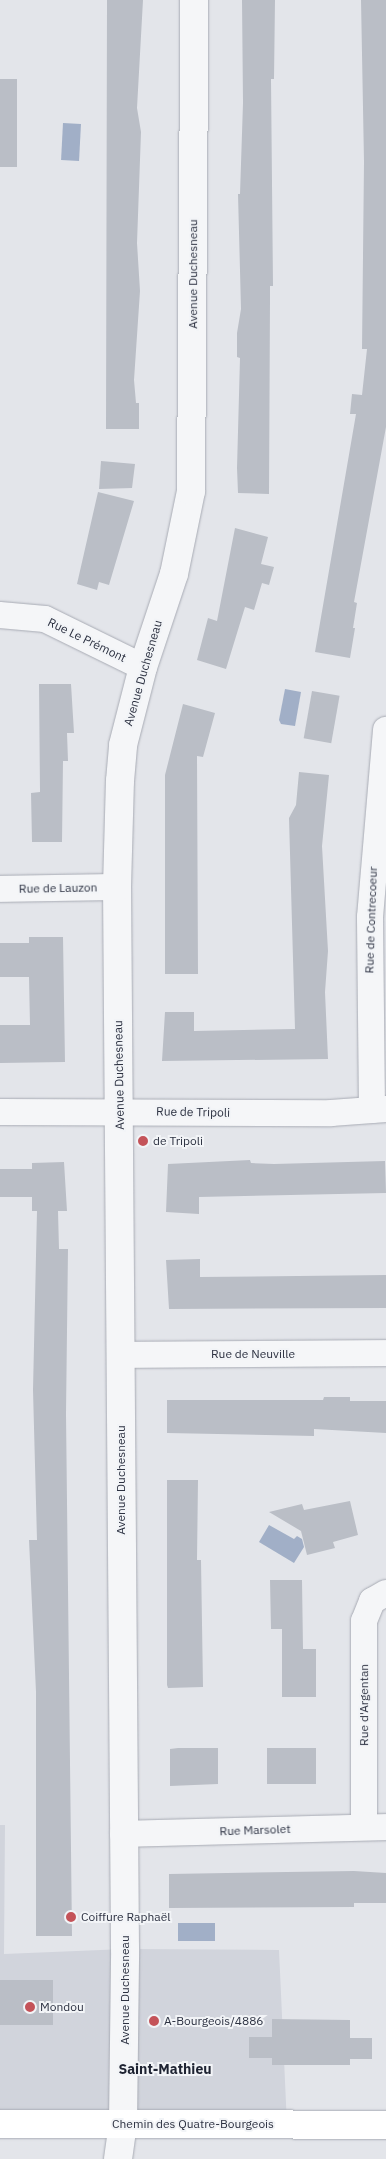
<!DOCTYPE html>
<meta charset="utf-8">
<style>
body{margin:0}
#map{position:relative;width:386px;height:2159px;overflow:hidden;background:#e3e5ea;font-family:"IBM Plex Sans",sans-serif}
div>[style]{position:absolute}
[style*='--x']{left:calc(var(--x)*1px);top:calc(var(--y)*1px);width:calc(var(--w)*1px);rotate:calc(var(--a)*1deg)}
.built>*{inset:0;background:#d1d4dc}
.water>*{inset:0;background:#a1afc7;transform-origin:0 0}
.building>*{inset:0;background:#babec6;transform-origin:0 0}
.roads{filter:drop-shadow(0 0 1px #a8abb4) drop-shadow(0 0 1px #a8abb4)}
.minor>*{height:26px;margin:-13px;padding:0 13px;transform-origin:13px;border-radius:13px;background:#f5f6f8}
.tertiary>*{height:28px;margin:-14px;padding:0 14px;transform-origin:14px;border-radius:14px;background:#f5f6f8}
.secondary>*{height:28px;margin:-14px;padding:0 14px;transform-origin:14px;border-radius:14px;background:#fff}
.dots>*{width:14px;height:14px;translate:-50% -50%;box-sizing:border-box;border:2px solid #f2f4f7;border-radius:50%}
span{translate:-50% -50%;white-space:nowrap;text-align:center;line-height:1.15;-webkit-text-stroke:4px #f2f4f7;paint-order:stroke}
.street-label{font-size:12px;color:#2c3141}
.poi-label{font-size:12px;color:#2c3141}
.left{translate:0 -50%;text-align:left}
.neighbourhood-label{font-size:14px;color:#1e2332;font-weight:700}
</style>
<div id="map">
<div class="built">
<div style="clip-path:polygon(0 1825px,5px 1825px,4px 1954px,125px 1949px,279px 1950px,287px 2125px,0 2124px)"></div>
</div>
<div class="water">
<div style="left:63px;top:123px;width:18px;height:37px;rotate:3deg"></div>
<div style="clip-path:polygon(285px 689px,301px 692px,295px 726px,281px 724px,279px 720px)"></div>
<div style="clip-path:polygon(269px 1525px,294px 1539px,297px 1536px,302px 1539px,304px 1547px,294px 1563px,259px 1542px)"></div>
<div style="left:178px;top:1923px;width:37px;height:18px"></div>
</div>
<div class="building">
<div style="clip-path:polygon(107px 0,143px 0,137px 108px,141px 132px,137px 243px,140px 291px,134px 380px,136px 403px,139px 403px,139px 429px,106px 429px)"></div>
<div style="clip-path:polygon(242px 0,275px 0,274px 79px,271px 79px,273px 286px,270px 286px,270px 300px,269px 494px,238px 493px,237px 468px,240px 358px,237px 357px,237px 333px,241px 309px,238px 194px,240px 194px,243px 103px)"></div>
<div style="clip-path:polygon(361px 0,386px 0,386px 427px,354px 602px,357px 603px,353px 628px,355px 628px,350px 658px,315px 652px,356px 414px,350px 414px,352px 394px,362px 395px,367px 349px,362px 349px,364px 162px)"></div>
<div style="left:0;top:79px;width:17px;height:88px"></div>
<div style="clip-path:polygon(101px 461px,135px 464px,132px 488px,99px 489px)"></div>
<div style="clip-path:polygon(98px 492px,134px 501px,109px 585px,99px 582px,97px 590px,77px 584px)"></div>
<div style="clip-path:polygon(235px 528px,268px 537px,261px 564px,274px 567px,269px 585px,262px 583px,254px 610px,245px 607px,226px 669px,197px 660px,208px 618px,217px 621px)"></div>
<div style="clip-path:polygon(39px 684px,71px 684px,74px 733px,67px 733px,68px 761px,63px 761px,62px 842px,32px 842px,31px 793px,40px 792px)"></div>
<div style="left:312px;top:691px;width:28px;height:48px;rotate:10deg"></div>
<div style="clip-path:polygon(183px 704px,215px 713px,203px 757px,197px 756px,198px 974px,165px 974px,165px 775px)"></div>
<div style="clip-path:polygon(299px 772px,329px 775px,322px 846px,328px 951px,325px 992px,328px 1059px,162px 1061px,165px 1012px,194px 1012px,194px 1031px,295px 1029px,289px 818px,296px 805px)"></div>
<div style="clip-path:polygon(29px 937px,63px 937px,65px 1062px,0 1063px,0 1025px,30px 1025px,29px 977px,0 977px,0 943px,29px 943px)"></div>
<div style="clip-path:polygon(250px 1160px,251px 1163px,274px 1164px,385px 1161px,386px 1193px,199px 1197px,199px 1214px,166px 1212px,168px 1164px)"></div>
<div style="clip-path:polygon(64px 1162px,67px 1211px,58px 1211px,59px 1249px,68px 1249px,66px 1414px,72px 1936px,36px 1936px,36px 1692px,29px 1540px,37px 1540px,33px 1390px,37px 1211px,32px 1211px,32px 1197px,0 1197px,0 1169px,32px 1169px,32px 1163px)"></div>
<div style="clip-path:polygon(200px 1259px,200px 1277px,386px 1275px,386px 1308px,169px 1309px,166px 1260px)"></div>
<div style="clip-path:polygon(324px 1397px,350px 1397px,350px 1401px,386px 1401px,386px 1433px,314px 1429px,314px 1436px,167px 1433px,167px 1400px,323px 1400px)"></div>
<div style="clip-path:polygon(167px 1480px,198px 1480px,197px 1560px,201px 1560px,203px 1687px,168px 1688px,167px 1685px)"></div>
<div style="clip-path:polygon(350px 1501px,358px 1535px,333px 1542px,335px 1548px,307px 1555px,301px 1531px,269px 1512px,302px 1504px,304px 1510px)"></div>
<div style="clip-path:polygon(270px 1580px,302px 1580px,303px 1649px,316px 1649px,316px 1697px,282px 1697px,282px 1629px,271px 1629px)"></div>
<div style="clip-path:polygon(178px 1748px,218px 1748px,218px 1784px,170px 1786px,170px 1749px)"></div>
<div style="left:267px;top:1748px;width:49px;height:36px"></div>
<div style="clip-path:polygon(354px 1871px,386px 1873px,386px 1903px,354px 1903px,354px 1907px,169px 1908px,169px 1874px)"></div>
<div style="left:0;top:1980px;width:53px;height:45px"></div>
<div style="clip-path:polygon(272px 2019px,350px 2020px,350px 2038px,372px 2038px,372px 2059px,350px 2059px,350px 2065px,272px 2065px,272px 2058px,249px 2058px,249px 2037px,272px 2037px)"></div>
</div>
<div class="roads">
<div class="minor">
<div style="--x:0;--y:615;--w:45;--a:5.1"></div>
<div style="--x:45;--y:619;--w:109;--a:26.1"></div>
<div style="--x:0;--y:889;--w:117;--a:-1"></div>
<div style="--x:372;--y:1110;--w:193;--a:-90.6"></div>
<div style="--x:370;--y:917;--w:188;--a:-85.1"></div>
<div style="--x:0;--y:1112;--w:331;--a:0.2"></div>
<div style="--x:331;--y:1113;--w:55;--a:-4.2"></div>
<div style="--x:120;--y:1355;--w:266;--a:-0.4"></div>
<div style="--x:364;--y:1827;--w:206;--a:-90"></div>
<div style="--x:364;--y:1621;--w:22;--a:-68"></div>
<div style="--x:372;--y:1601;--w:16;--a:-30"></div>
<div style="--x:123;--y:1834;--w:263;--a:-1.5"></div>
</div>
<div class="tertiary">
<div style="--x:118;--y:2159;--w:35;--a:-82"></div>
<div style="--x:123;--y:2124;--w:175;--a:-89.3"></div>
<div style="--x:125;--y:1949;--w:1062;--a:-90.43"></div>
<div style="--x:117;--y:887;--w:106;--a:-88.4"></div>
<div style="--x:120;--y:781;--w:36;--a:-85"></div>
<div style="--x:123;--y:745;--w:81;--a:-75.6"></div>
<div style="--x:143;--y:667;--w:98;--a:-71.6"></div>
<div style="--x:174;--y:574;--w:85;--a:-78.4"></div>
<div style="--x:191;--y:491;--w:491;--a:-89.6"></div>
</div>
<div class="secondary">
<div style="--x:0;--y:2124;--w:386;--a:0.1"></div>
</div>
</div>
<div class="dots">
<div style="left:143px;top:1141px;background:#c45359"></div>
<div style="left:71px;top:1917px;background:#c45359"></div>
<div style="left:30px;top:2007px;background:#c45359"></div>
<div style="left:154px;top:2021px;background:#c45359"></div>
</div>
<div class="street-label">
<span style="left:193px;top:274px;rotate:-90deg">Avenue Duchesneau</span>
<span style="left:87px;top:640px;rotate:26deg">Rue Le Prémont</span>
<span style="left:143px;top:673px;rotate:-74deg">Avenue Duchesneau</span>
<span style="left:58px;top:888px;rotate:-1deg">Rue de Lauzon</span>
<span style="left:371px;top:920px;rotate:-88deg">Rue de Contrecoeur</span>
<span style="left:119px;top:1075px;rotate:-91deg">Avenue Duchesneau</span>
<span style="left:193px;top:1112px;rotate:1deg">Rue de Tripoli</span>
<span style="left:253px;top:1354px">Rue de Neuville</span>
<span style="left:121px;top:1480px;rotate:-90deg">Avenue Duchesneau</span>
<span style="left:364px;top:1705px;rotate:-90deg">Rue d'Argentan</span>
<span style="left:255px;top:1830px;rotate:-2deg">Rue Marsolet</span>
<span style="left:125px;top:1990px;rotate:-90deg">Avenue Duchesneau</span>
<span style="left:193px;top:2124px">Chemin des Quatre-Bourgeois</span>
</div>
<div class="poi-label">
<span class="left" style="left:153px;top:1141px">de Tripoli</span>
<span class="left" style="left:81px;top:1917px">Coiffure Raphaël</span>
<span class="left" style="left:40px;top:2007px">Mondou</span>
<span class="left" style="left:164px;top:2021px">A-Bourgeois/4886</span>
</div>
<div class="neighbourhood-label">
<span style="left:165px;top:2069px">Saint-Mathieu</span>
</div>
</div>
